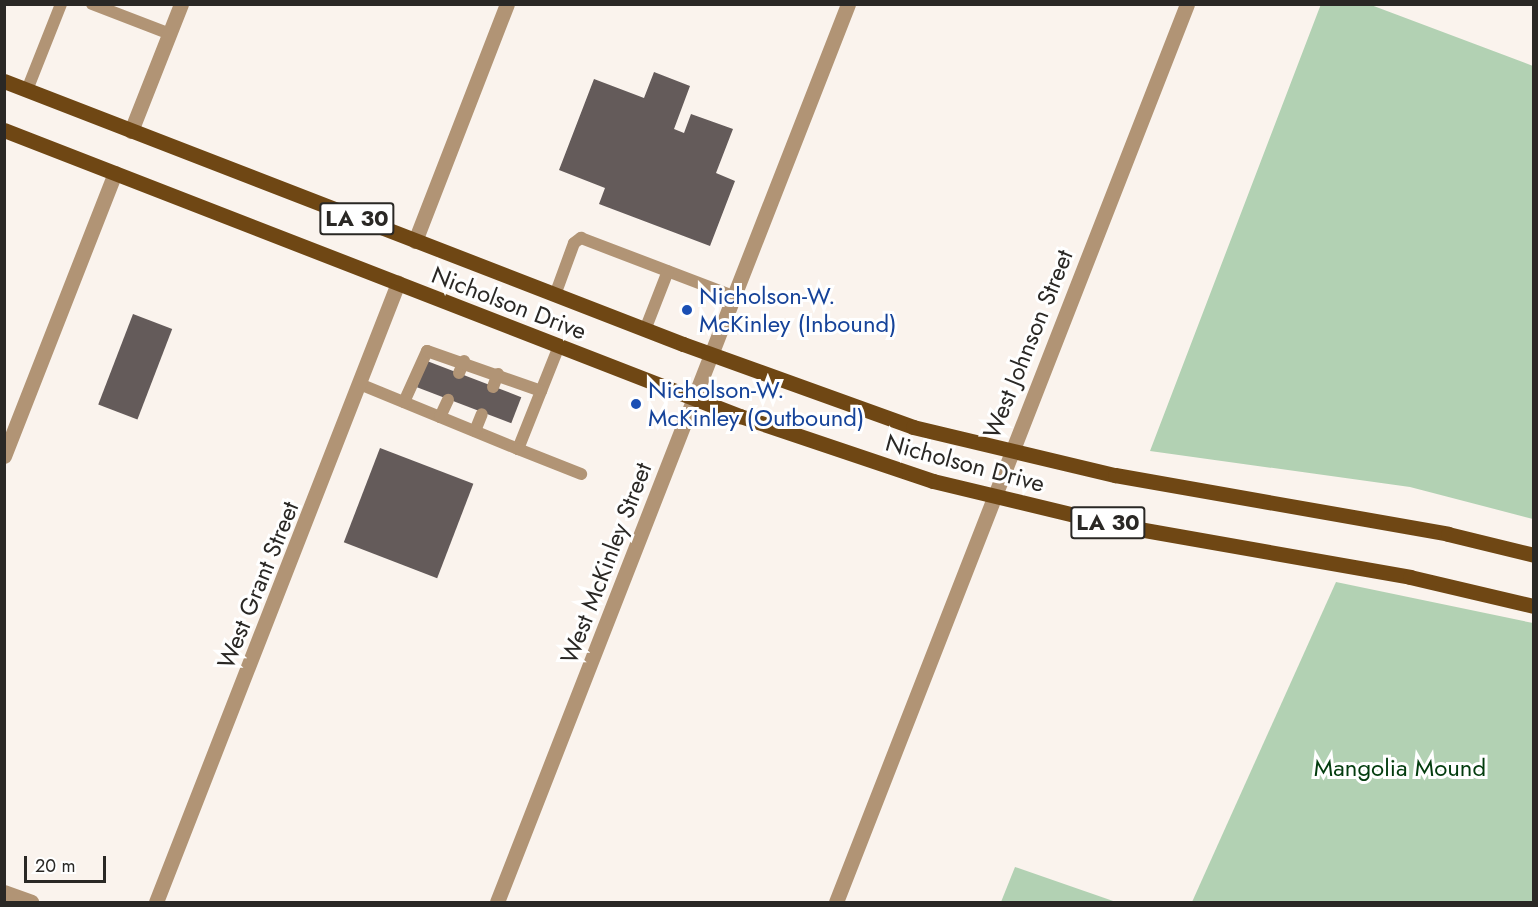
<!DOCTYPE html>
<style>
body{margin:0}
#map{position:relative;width:1538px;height:907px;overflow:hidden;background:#faf3ed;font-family:Jost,sans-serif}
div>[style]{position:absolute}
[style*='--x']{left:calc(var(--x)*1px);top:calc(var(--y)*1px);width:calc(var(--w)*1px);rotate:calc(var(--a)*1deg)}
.green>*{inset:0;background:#b2d1b3}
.building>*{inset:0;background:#645b5a;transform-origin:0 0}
.service>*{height:12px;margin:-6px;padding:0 6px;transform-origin:6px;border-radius:6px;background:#b19475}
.minor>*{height:15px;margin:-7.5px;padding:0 7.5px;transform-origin:7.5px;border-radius:7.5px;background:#b19475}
.tertiary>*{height:15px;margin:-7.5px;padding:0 7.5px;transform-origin:7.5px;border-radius:7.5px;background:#b19475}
.primary>*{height:15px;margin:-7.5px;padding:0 7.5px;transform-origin:7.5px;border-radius:7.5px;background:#6f4714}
.dots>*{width:16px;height:16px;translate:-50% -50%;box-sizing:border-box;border:3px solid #fff;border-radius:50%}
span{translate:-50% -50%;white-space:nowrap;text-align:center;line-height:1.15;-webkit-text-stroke:6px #fff;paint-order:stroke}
.shield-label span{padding:2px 4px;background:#fff;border:2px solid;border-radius:4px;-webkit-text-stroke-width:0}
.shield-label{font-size:22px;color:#2a2825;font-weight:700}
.transit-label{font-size:24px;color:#164399}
.left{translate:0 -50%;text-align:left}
.street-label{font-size:24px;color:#2a2825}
.park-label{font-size:24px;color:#033c0e}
.frame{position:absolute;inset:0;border:6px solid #2a2825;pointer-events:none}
.scale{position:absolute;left:24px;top:856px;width:82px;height:27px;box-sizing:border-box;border:3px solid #2a2825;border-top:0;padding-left:8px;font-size:18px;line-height:21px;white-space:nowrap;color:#2a2825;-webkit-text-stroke:4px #fff;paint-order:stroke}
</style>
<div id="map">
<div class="green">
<div style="clip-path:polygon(1321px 4px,1371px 5px,1533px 66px,1533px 519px,1410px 487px,1150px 451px)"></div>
<div style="clip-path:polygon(1336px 582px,1533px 623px,1533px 902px,1192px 902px)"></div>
<div style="clip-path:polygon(1015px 867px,1116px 902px,1001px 902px)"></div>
</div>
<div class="building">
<div style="clip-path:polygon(654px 72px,690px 86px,674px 129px,684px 133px,691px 114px,733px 129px,716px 173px,735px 181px,710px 246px,599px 204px,605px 188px,559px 170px,594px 79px,644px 98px)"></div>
<div style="left:133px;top:314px;width:42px;height:97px;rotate:21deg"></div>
<div style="left:427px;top:361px;width:101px;height:28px;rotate:21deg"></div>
<div style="left:380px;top:448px;width:100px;height:101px;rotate:21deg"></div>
</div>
<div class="service">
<div style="--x:92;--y:4;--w:84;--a:21"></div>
<div style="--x:27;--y:90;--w:92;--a:-68.4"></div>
<div style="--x:555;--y:295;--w:55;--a:-69.9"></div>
<div style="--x:574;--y:243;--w:9;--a:-36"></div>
<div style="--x:581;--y:238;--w:163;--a:20.9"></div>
<div style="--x:645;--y:330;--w:63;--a:-68.7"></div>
<div style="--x:459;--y:373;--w:13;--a:-67"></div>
<div style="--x:362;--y:385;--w:169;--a:22.3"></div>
<div style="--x:518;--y:449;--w:111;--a:-68.3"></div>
<div style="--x:493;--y:387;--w:14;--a:-69"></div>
<div style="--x:404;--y:402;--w:56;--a:-65.7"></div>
<div style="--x:427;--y:351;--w:121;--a:19.3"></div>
<div style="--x:440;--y:417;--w:19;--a:-65"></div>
<div style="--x:475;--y:431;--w:18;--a:-68"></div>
<div style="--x:518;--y:449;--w:68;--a:21.6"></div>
</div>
<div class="minor">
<div style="--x:131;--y:131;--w:136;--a:-68.5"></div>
<div style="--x:415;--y:241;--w:254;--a:-68.8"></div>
<div style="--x:4;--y:456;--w:304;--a:-68.6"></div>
<div style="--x:4;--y:892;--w:29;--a:20"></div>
<div style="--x:156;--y:902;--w:665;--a:-68.65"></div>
<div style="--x:836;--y:902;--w:964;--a:-68.65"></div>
</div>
<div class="tertiary">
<div style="--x:497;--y:902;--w:964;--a:-68.65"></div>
</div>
<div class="primary">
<div style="--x:4;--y:81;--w:728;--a:21.17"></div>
<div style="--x:683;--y:344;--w:245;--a:19.8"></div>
<div style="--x:913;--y:427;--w:208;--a:13.4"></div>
<div style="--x:1115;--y:475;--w:338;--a:10"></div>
<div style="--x:1448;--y:534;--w:89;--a:13.7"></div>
<div style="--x:4;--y:130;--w:790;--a:21.24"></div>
<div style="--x:740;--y:416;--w:204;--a:18.6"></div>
<div style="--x:933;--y:481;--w:188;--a:13.5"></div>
<div style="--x:1116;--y:525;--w:299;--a:10"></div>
<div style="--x:1410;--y:577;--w:127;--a:13.2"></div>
</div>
<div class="dots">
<div style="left:687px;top:310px;background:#1a4fb4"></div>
<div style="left:636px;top:404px;background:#1a4fb4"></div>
</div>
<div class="shield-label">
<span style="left:357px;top:219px">LA 30</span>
<span style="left:1108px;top:523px">LA 30</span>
</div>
<div class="transit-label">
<span class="left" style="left:699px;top:310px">Nicholson-W.<br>McKinley (Inbound)</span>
<span class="left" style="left:648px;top:404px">Nicholson-W.<br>McKinley (Outbound)</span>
</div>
<div class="street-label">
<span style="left:509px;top:303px;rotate:21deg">Nicholson Drive</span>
<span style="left:1028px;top:344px;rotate:-68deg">West Johnson Street</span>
<span style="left:965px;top:463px;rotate:15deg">Nicholson Drive</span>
<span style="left:606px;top:563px;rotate:-69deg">West McKinley Street</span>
<span style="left:258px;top:585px;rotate:-68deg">West Grant Street</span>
</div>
<div class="park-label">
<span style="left:1400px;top:768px">Mangolia Mound</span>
</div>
<div class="frame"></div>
<div class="scale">20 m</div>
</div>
